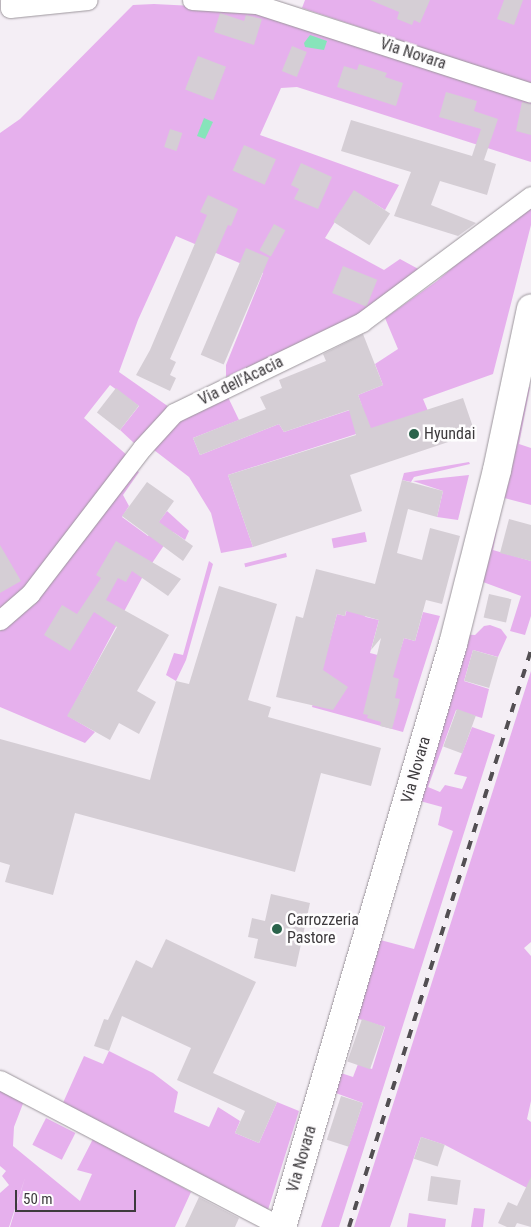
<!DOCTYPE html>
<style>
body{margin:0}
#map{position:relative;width:531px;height:1227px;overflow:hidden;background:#f4eef5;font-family:"Roboto Condensed",sans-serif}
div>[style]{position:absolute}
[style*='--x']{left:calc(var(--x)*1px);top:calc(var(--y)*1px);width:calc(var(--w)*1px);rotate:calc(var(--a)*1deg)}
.green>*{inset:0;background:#e6b0ed;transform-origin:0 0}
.water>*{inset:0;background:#87e4ba}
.building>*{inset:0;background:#d5ced5;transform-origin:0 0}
.roads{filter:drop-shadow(0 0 1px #9c969c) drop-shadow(0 0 1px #9c969c)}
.minor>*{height:19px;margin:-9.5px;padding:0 9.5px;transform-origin:9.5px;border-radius:9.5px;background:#fff}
.secondary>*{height:28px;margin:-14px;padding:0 14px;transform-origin:14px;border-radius:14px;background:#fff}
.rail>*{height:4px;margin-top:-2px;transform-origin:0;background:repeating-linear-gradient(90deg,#534f53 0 9px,transparent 0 18px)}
.dots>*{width:14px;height:14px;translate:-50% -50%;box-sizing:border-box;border:2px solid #fefdfe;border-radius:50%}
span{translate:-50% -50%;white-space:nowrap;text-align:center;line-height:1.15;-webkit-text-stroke:5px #fefdfe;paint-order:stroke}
.street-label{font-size:16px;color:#3d3a3d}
.poi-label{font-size:16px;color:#3d3a3d}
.left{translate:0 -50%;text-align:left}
.scale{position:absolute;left:15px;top:1190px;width:121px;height:22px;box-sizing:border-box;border:2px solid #3d3a3d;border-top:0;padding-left:6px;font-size:15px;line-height:18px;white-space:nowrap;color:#3d3a3d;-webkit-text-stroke:4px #fefdfe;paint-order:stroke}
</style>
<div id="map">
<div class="green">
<div style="clip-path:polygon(305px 0,531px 0,531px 84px,302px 8px)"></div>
<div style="clip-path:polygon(154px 4px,253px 9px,531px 99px,531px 162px,297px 87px,281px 88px,260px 135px,399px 185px,385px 210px,354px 191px,325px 238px,384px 270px,400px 259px,422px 271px,357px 318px,226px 377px,226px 365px,263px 273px,176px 236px,138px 320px,119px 372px,169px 407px,134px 443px,120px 430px,139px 406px,110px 385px,84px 418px,128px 456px,48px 561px,0 614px,0 133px,20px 119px,133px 5px)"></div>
<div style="clip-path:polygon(522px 207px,531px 209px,531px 225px,493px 374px,423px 399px,428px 411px,228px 475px,253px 547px,221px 553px,211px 513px,189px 477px,154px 450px,153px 442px,176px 416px,226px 393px,239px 420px,193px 438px,200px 455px,279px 424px,284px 432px,362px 406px,358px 395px,383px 385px,375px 364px,398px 349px,385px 318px,437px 281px)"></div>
<div style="clip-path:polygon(523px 385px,530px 387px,519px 444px,531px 448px,531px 505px,497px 496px)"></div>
<div style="clip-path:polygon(469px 462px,470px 464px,414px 477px,411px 482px,402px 480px,404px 473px)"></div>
<div style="clip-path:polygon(133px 469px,139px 472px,123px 495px,129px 506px,122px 517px,148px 536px,167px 511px,189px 531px,185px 540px,173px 532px,142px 578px,68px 716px,95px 732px,85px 743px,0 707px,0 631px,35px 604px)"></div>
<div style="clip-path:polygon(469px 475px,458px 520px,437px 517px,443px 491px,413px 481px)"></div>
<div style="clip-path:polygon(488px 529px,497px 529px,493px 550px,531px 561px,531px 616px,525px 635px,510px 631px,521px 596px,483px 582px)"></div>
<div style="left:365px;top:532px;width:10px;height:34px;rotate:79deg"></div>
<div style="left:286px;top:553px;width:4px;height:43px;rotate:76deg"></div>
<div style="clip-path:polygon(209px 561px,213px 564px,186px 660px,176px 681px,166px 675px,174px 653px,183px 655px)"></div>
<div style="clip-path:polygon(348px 605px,366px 617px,379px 620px,370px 653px,397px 660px,404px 638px,415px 641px,423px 612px,440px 616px,403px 732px,312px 707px,337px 614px,345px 616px)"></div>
<div style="clip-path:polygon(490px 625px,501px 629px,507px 637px,498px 657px,473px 650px,464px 681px,489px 689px,482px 718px,456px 710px,428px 787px,440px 792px,445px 785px,462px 789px,467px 777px,454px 774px,472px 727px,495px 735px,339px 1227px,321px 1227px,363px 1103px,333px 1092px,341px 1073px,353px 1077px,358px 1064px,372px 1069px,385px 1027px,349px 1016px,373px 938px,414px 949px,453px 831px,438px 825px,442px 807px,420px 801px,459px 634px,475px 635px,484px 626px)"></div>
<div style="clip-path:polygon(531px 671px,531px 942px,524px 948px,531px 956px,531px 1101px,527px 1119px,531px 1122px,531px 1190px,445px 1145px,421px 1137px,390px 1227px,354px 1227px)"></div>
<div style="clip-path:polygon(109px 1051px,153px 1073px,178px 1092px,174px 1112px,209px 1127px,218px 1107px,240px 1121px,235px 1133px,259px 1143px,277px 1102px,299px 1111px,267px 1213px,62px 1105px,84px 1056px,103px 1064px)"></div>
<div style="clip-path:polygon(0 1089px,24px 1101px,14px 1127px,13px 1146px,80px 1201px,92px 1174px,77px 1170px,94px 1137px,191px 1192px,175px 1227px,10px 1227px,25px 1178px,9px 1227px,0 1227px,0 1193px,9px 1185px,2px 1176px,6px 1171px,0 1166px)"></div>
<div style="left:46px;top:1118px;width:33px;height:30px;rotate:27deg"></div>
<div style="clip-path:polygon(474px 1208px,485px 1209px,483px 1227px,471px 1227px)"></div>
<div style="clip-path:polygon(409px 1213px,446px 1219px,445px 1227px,407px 1227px)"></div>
</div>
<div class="water">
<div style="clip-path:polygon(310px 35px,327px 41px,324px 50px,305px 47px,304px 43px)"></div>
<div style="clip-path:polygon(204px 118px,213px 122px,205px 139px,197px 136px)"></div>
</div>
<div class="building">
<div style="clip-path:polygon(370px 0,430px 0,420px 23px,414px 20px,412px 25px,397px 19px,399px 12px)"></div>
<div style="clip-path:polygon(504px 0,523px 0,514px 25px,497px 19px)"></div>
<div style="clip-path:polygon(220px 13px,244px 21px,246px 15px,262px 19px,254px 45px,214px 32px)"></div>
<div style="left:292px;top:46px;width:16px;height:27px;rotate:22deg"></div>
<div style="left:198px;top:56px;width:30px;height:36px;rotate:21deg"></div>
<div style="clip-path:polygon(359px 64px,387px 73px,385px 77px,403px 83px,396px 106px,337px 87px,344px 66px,357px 70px)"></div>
<div style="clip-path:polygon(446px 92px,477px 101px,474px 111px,498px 119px,484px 160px,496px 164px,487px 195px,440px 181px,431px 205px,476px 223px,458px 236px,394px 216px,411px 172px,341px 151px,351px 120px,472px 156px,481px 129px,439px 117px)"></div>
<div style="clip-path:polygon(522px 102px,531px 104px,531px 135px,516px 131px)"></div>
<div style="left:170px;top:129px;width:13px;height:19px;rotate:18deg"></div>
<div style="left:244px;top:145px;width:35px;height:28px;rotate:24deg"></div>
<div style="clip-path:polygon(301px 163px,332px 177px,318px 209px,294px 199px,299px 189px,291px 185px)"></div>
<div style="left:354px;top:190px;width:43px;height:38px;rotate:33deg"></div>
<div style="clip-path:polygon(208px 195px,238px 209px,231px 226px,228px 225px,170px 359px,176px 362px,170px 375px,176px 378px,170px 391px,136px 375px,150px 350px,207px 215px,200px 212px)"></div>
<div style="left:274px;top:224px;width:13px;height:30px;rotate:29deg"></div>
<div style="left:246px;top:248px;width:25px;height:116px;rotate:23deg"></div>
<div style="left:343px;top:266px;width:37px;height:29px;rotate:22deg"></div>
<div style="clip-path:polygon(363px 334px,383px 385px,358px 395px,371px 428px,463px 398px,475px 433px,350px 475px,362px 511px,253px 547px,228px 475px,356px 435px,349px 410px,284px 432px,279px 424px,200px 455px,193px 438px,266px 409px,260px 397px,282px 388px,279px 380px,326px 361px,323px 354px)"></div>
<div style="left:116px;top:388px;width:29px;height:31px;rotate:38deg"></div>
<div style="clip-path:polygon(402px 480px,443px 491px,437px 517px,408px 509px,397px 553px,422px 560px,430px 528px,460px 536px,442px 604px,426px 600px,415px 641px,404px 638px,393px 677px,399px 679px,395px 698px,400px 699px,392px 729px,380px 726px,381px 722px,367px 718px,368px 715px,363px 714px,381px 638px,371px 650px,379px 620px,346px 611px,345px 616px,337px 614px,323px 670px,348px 687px,333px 710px,276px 697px,296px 616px,303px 618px,316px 569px,375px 584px)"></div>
<div style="clip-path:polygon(147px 482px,174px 501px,159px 522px,193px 546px,183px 561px,122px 516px)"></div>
<div style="clip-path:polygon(509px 519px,531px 525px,531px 561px,500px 553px)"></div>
<div style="clip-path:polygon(116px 541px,181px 579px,168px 596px,132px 571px,126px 582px,118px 578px,106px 600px,169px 635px,137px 691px,156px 702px,139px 734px,119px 723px,110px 740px,67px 716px,117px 627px,94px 612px,70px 651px,44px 635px,62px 605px,77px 614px,101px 578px,96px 575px)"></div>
<div style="clip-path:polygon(0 545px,21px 581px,0 593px)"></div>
<div style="clip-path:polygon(219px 586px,277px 604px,248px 700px,271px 707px,268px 717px,381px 748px,371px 786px,321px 773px,295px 872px,75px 813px,53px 895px,5px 882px,10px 865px,0 862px,0 739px,150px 780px,176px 681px,189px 684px)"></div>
<div style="left:489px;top:594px;width:23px;height:24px;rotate:13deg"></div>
<div style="left:473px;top:650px;width:26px;height:32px;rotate:16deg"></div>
<div style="left:457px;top:709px;width:20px;height:40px;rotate:20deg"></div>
<div style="clip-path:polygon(271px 894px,310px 903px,296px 967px,254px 958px,258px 939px,248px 937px,252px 918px,265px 921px)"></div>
<div style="clip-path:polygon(166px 939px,256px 982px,213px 1073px,277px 1102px,259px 1143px,235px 1133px,245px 1111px,177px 1080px,191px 1048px,122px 1016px,109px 1051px,94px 1046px,104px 1019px,108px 1020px,136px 960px,152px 968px)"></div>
<div style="left:362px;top:1019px;width:24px;height:45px;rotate:19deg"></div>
<div style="left:341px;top:1096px;width:23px;height:46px;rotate:18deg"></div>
<div style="left:421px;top:1137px;width:25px;height:23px;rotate:18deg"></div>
<div style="left:431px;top:1176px;width:30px;height:25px;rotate:8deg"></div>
<div style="clip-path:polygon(531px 1177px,531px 1227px,517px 1223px,515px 1227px,507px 1227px,498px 1223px,508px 1202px,517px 1206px)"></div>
<div style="clip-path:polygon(199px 1197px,239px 1218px,235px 1227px,185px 1227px)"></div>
</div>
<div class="roads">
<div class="minor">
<div style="--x:10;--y:0;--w:8;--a:90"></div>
<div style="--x:10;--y:8;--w:78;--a:-5.9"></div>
<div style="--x:192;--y:0;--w:64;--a:3.6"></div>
<div style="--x:256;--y:4;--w:289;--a:17.9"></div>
<div style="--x:0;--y:620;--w:40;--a:-41"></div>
<div style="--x:30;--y:594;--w:184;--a:-52.5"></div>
<div style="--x:142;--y:448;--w:47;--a:-47.6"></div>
<div style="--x:174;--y:413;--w:209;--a:-25.8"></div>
<div style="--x:362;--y:322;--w:211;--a:-36.7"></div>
<div style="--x:0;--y:1080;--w:317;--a:27.6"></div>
</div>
<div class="secondary">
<div style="--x:282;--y:1227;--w:608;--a:-73.65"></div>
<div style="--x:453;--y:644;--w:179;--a:-75.8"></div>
<div style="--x:497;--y:470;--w:165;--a:-78.1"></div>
</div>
</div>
<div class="rail">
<div style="--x:349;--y:1227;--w:605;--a:-72.49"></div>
</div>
<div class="dots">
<div style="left:414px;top:434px;background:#2a634b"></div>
<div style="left:277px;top:929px;background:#2a634b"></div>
</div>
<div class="street-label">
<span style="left:413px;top:54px;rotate:18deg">Via Novara</span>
<span style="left:241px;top:381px;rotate:-26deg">Via dell'Acacia</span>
<span style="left:416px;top:770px;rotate:-74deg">Via Novara</span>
<span style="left:302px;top:1159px;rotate:-74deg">Via Novara</span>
</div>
<div class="poi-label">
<span class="left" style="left:424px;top:434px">Hyundai</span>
<span class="left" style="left:287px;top:929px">Carrozzeria<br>Pastore</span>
</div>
<div class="scale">50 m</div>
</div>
